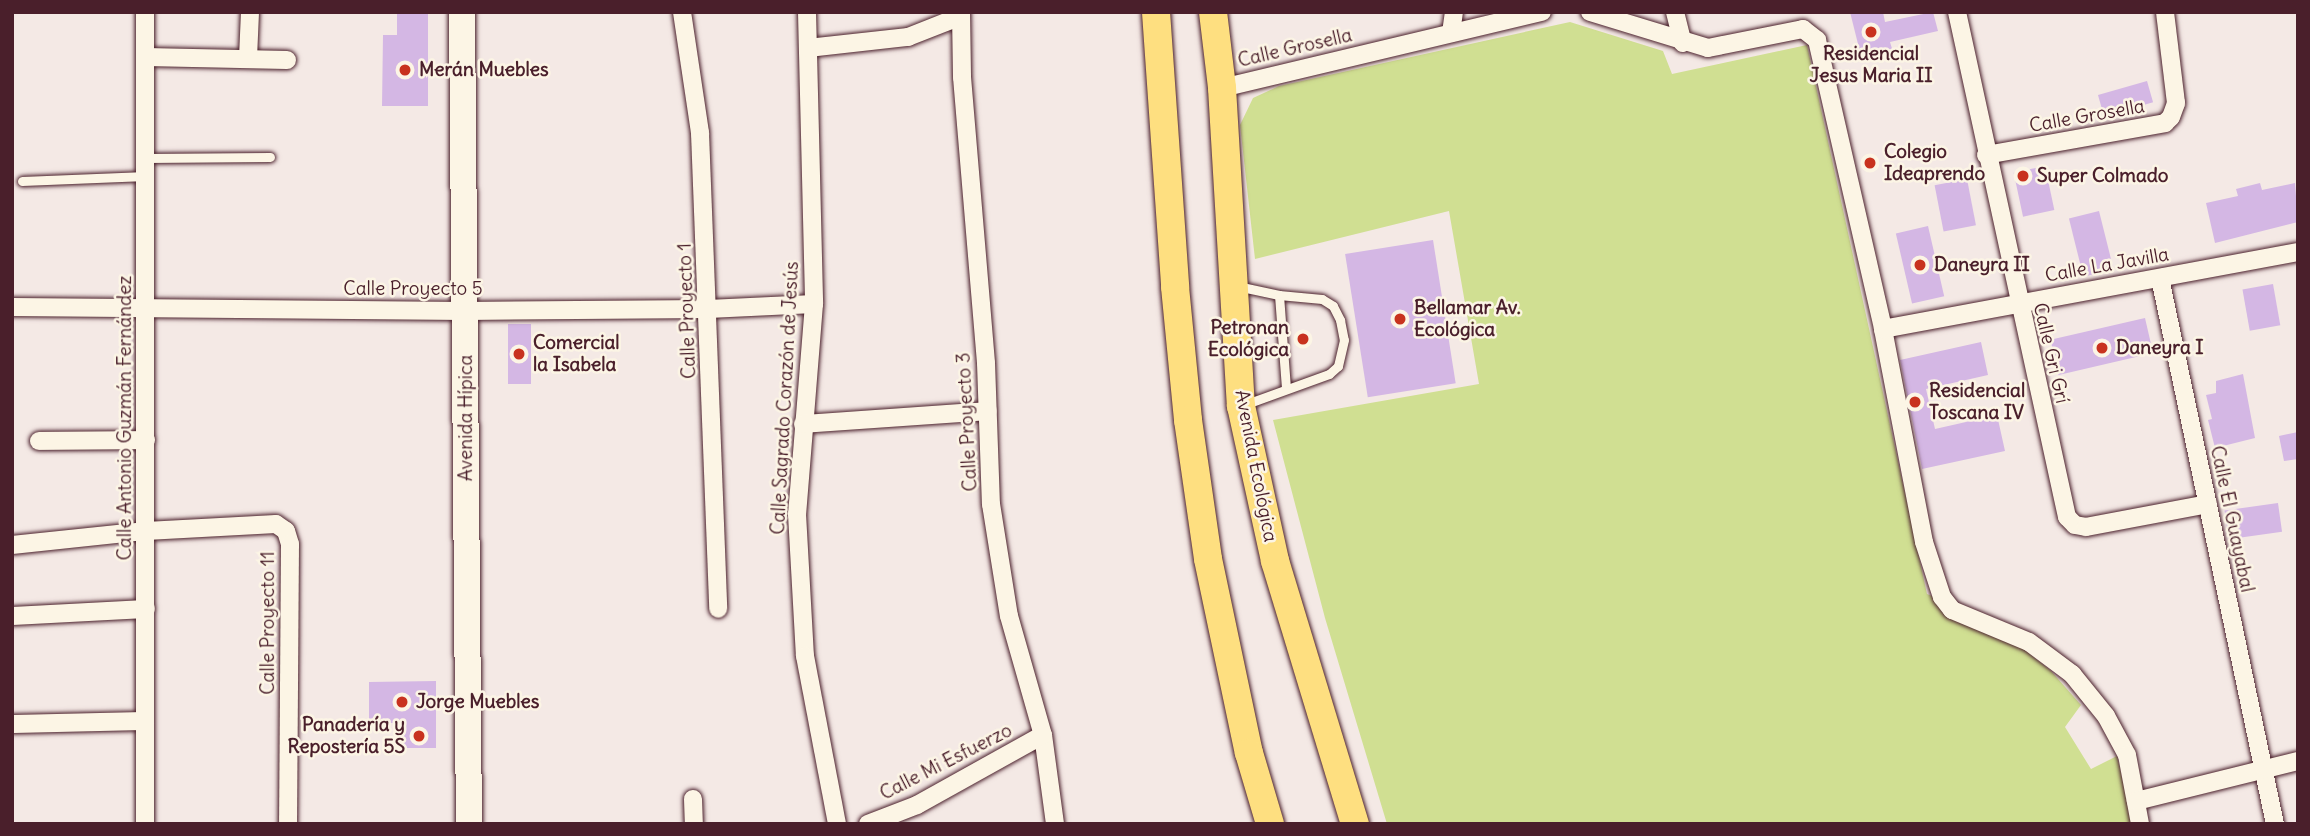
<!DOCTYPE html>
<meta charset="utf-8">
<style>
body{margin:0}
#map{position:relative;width:2310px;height:836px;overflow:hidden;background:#f4e9e5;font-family:Delius,sans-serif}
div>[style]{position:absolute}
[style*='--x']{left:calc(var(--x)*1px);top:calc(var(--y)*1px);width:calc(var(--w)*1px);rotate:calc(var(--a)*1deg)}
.green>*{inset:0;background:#d0df92}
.building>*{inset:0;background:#d4b7e4;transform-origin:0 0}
.roads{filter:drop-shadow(0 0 2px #4a1f2b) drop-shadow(0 0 2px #4a1f2b)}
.lane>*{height:9px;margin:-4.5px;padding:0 4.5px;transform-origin:4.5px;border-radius:4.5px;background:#fcf5e5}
.street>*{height:18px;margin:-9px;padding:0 9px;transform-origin:9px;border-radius:9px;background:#fcf5e5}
.secondary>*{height:26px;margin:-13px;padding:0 13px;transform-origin:13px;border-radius:13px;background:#fcf5e5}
.primary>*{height:28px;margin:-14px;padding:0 14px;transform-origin:14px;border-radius:14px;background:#fedf80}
.dots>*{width:19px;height:19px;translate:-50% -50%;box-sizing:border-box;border:4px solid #fcf5e5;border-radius:50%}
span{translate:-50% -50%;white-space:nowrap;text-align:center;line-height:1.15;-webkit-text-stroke:5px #fcf5e5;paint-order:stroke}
.street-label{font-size:19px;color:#4a1f2b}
.poi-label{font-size:19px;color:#4a1f2b;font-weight:700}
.left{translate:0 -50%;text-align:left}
.right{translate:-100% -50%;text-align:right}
.frame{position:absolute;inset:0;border:14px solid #4a1f2b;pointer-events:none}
</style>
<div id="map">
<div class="green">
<div style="clip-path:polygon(1570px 22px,1663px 51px,1672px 74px,1807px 45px,1927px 594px,1984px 617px,2051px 671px,2081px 705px,2065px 727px,2091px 769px,2117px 756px,2133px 824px,1387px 824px,1325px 618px,1273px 420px,1479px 384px,1449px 211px,1255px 259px,1240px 125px,1253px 98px,1279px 86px)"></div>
</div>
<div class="building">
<div style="clip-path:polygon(397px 12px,428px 12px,428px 106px,382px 106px,383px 35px,397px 35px)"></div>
<div style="clip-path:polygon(1850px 12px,1883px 12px,1885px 22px,1933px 12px,1938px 31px,1890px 42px,1893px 52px,1862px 60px)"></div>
<div style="left:2147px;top:81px;width:22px;height:51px;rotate:74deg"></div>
<div style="left:2045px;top:166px;width:45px;height:32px;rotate:78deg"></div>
<div style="left:1967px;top:179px;width:47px;height:33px;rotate:79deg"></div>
<div style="clip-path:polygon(2260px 183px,2262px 190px,2295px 183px,2298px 222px,2215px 243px,2206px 203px,2238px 196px,2236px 189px)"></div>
<div style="left:2099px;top:211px;width:60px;height:31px;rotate:76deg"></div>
<div style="left:1928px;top:226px;width:72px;height:33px;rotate:77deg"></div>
<div style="left:1433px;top:240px;width:145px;height:89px;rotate:81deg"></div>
<div style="left:2273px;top:284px;width:42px;height:31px;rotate:80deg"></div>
<div style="left:2145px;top:318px;width:36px;height:97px;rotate:77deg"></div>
<div style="left:508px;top:324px;width:23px;height:60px"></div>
<div style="clip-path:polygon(1981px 342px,1988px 375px,1926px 389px,1935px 429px,1997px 415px,2005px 451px,1922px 469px,1900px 360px)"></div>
<div style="clip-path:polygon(2243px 374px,2255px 438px,2215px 448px,2208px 420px,2212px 419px,2206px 395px,2216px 393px,2216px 381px)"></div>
<div style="clip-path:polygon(2298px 432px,2298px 459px,2284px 461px,2279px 436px)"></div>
<div style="left:2278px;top:503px;width:29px;height:54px;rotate:82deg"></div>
<div style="clip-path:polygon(436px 681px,436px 748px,401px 748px,401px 723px,369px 723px,369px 682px)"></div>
</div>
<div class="roads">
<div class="lane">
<div style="--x:146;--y:158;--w:124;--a:-0.5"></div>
<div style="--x:22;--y:181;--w:124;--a:-2.3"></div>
<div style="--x:1237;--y:286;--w:43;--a:12.1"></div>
<div style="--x:1279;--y:295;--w:43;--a:5.3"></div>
<div style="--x:1322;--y:299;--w:13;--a:32"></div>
<div style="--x:1333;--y:306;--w:16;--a:63"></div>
<div style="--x:1340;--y:320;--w:20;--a:79"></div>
<div style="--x:1344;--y:340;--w:27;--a:103"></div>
<div style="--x:1338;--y:366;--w:12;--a:138"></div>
<div style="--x:1329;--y:374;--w:88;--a:160.1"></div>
<div style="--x:1279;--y:295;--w:93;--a:85.7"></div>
</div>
<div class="street">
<div style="--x:682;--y:12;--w:122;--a:81.5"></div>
<div style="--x:700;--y:133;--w:476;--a:87.8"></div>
<div style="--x:807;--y:12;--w:292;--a:88.6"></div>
<div style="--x:814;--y:304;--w:211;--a:94.6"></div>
<div style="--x:797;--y:514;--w:142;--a:86.8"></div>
<div style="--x:805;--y:656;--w:171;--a:79.2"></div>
<div style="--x:961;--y:12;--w:65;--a:89.1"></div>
<div style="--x:962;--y:77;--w:287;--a:85.2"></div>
<div style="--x:986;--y:363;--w:141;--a:88"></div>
<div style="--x:991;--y:504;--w:113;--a:80.9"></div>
<div style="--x:1009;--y:616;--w:124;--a:74.1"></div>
<div style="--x:1043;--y:735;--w:90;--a:82.3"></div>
<div style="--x:1590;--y:12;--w:123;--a:17"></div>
<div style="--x:1708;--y:48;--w:97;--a:-11.3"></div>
<div style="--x:1803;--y:29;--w:18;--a:38"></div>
<div style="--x:1817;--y:40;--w:296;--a:77.1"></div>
<div style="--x:1883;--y:329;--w:217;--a:79.1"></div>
<div style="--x:1924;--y:542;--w:58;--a:71.9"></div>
<div style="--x:1942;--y:597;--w:16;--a:52"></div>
<div style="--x:1952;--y:610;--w:83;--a:22.6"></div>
<div style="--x:2029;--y:642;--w:54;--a:36.7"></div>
<div style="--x:2072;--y:674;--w:54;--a:51"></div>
<div style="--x:2106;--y:716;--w:44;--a:61.7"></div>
<div style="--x:2127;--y:755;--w:70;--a:79.3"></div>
<div style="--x:1675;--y:12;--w:32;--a:76"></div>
<div style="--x:1957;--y:12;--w:517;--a:77.71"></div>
<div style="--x:2067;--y:517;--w:11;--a:45"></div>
<div style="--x:2075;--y:525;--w:11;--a:10"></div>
<div style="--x:2086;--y:527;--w:124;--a:-10.7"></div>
<div style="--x:1451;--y:33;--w:21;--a:-82"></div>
<div style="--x:808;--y:48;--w:101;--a:-6.3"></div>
<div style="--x:908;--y:37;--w:57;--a:-21.6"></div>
<div style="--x:146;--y:57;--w:141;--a:1.2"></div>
<div style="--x:248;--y:58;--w:46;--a:-87.5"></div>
<div style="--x:1222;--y:88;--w:329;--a:-13.4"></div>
<div style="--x:1986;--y:155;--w:182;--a:-10.1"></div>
<div style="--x:2165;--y:123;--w:8;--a:-45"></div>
<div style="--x:2171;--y:117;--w:15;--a:-70"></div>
<div style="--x:2176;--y:103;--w:92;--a:-96.9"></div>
<div style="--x:2160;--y:278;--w:558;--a:78.11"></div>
<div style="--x:12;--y:307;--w:453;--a:0.5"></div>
<div style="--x:465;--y:311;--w:243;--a:-0.5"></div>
<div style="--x:708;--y:309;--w:106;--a:-2.7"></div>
<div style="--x:1883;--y:329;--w:422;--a:-10.5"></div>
<div style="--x:803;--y:424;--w:185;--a:-4"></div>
<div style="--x:39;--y:441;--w:107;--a:-0.5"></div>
<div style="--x:12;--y:545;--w:135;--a:-6"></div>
<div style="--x:146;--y:531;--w:130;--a:-3.1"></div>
<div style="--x:276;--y:524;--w:12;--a:35"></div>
<div style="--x:286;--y:531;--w:14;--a:73"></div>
<div style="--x:290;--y:544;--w:280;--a:90.4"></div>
<div style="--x:12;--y:616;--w:134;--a:-3"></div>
<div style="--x:12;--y:724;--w:133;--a:-1.3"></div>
<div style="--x:693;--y:799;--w:25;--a:88"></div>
<div style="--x:2136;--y:801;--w:167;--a:-13.9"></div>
<div style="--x:145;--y:824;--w:812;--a:-90"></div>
<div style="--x:868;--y:824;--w:53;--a:-21.2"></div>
<div style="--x:917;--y:805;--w:144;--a:-29.1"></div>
</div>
<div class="secondary">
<div style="--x:462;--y:12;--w:812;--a:89.51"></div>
</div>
<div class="primary">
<div style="--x:1156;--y:12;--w:276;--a:86"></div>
<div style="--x:1175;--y:287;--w:134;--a:84.4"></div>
<div style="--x:1188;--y:420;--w:140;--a:81.8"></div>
<div style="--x:1208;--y:559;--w:198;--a:78.1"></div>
<div style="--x:1249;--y:753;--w:74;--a:73.5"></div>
<div style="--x:1213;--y:12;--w:77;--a:83.2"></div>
<div style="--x:1222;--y:88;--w:319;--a:86.6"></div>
<div style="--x:1241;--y:406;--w:159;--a:77.6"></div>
<div style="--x:1275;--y:561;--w:275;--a:73.1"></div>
</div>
</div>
<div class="dots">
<div style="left:1871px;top:32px;background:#c8321e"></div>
<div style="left:405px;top:70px;background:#c8321e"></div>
<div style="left:1870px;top:163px;background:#c8321e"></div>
<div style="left:2023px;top:176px;background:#c8321e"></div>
<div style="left:1920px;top:265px;background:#c8321e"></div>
<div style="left:1400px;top:319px;background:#c8321e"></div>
<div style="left:1303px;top:339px;background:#c8321e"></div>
<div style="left:2102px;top:348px;background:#c8321e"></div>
<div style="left:519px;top:354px;background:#c8321e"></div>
<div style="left:1915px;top:402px;background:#c8321e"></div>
<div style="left:402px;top:702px;background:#c8321e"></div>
<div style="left:419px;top:736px;background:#c8321e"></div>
</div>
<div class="street-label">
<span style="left:1295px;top:48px;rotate:-13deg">Calle Grosella</span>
<span style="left:2087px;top:116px;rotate:-10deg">Calle Grosella</span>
<span style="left:2107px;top:265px;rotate:-10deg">Calle La Javilla</span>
<span style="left:413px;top:289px">Calle Proyecto 5</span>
<span style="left:687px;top:311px;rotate:-92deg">Calle Proyecto 1</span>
<span style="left:2051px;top:353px;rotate:77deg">Calle Gri Grí</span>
<span style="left:785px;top:398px;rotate:-87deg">Calle Sagrado Corazón de Jesús</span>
<span style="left:125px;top:418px;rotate:-90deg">Calle Antonio Guzmán Fernández</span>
<span style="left:466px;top:418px;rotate:-90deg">Avenida Hípica</span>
<span style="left:967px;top:422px;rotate:-93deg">Calle Proyecto 3</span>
<span style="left:1256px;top:466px;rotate:79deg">Avenida Ecológica</span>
<span style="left:2232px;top:519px;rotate:78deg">Calle El Guayabal</span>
<span style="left:268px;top:623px;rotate:-90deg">Calle Proyecto 11</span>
<span style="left:946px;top:762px;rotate:-27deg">Calle Mi Esfuerzo</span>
</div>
<div class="poi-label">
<span style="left:1871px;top:65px">Residencial<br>Jesus Maria II</span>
<span class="left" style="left:419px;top:70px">Merán Muebles</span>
<span class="left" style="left:1884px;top:163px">Colegio<br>Ideaprendo</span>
<span class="left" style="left:2037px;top:176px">Super Colmado</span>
<span class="left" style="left:1934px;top:265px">Daneyra II</span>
<span class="left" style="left:1414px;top:319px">Bellamar Av.<br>Ecológica</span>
<span class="right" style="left:1289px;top:339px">Petronan<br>Ecológica</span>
<span class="left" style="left:533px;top:354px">Comercial<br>la Isabela</span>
<span class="left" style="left:2116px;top:348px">Daneyra I</span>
<span class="left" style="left:1929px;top:402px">Residencial<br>Toscana IV</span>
<span class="left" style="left:416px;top:702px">Jorge Muebles</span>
<span class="right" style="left:405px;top:736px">Panadería y<br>Repostería 5S</span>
</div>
<div class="frame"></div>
</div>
